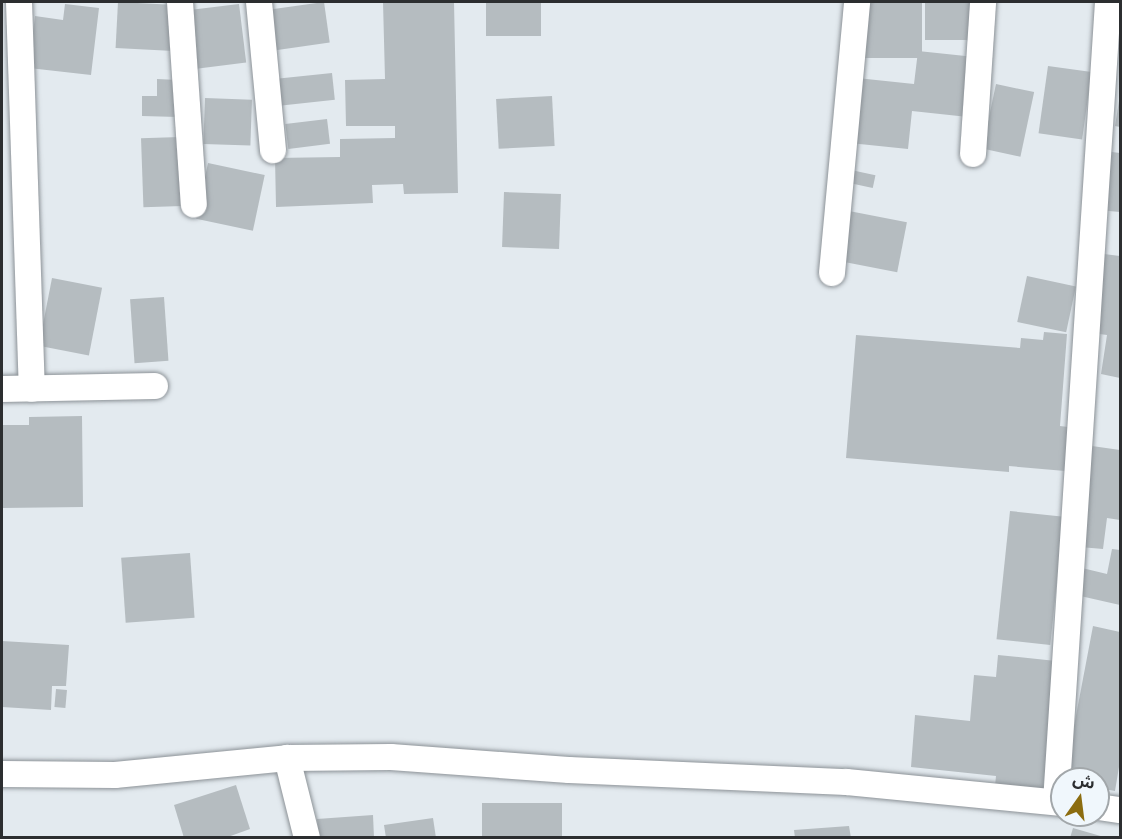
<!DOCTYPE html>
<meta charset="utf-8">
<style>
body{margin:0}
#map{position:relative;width:1122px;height:839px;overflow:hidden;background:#e3eaef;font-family:Arial,"Noto Sans Arabic",sans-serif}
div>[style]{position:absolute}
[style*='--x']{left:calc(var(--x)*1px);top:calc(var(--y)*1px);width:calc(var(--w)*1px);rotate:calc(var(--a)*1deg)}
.building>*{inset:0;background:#b5bcc0;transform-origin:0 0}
.roads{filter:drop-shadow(0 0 2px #8c9297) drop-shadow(0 0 2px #8c9297)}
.street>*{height:26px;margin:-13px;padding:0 13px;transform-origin:13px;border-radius:13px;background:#fff}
span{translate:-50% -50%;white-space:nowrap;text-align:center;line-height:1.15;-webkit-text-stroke:6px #f0f7fc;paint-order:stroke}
.frame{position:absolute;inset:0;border:3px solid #2c2e30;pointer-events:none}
.north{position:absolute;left:1050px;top:767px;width:60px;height:60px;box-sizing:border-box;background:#f0f7fc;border:2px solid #a2a7aa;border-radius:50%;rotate:14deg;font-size:16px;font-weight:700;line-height:24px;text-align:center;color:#2c2e30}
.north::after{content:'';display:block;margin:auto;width:21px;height:27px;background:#8c6d10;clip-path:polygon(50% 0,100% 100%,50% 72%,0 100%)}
</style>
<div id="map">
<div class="building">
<div style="left:118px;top:2px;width:58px;height:46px;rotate:3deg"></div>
<div style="left:324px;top:2px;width:41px;height:58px;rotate:82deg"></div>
<div style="clip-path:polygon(383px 2px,454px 2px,458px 193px,404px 194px,403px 184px,372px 185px,373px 203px,276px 207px,275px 158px,340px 157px,340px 139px,395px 138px,395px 126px,346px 126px,345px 80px,385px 79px)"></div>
<div style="left:486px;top:2px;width:55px;height:34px"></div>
<div style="left:863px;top:2px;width:59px;height:56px"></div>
<div style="left:925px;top:2px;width:48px;height:38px"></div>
<div style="clip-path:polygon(65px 4px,99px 8px,91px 75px,29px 68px,35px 16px,63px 20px)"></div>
<div style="left:239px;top:4px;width:59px;height:56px;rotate:83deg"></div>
<div style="clip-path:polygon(918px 51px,975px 57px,968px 117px,912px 111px,908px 149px,850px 143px,857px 78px,914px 84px)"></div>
<div style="left:1048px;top:66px;width:44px;height:68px;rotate:8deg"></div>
<div style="left:332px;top:73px;width:27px;height:58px;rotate:84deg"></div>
<div style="clip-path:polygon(157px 79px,178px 80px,178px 117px,142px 116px,142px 96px,157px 96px)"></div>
<div style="left:996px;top:84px;width:39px;height:66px;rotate:12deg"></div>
<div style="left:552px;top:96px;width:50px;height:56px;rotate:87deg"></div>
<div style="left:205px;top:98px;width:47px;height:46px;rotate:2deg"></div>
<div style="clip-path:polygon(1119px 101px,1120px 101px,1120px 127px,1115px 126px)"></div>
<div style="left:327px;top:119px;width:25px;height:42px;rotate:83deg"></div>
<div style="left:180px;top:137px;width:69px;height:39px;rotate:88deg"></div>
<div style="clip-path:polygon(1104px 151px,1120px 153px,1120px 212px,1098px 210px)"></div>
<div style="left:208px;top:163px;width:58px;height:57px;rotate:12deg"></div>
<div style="left:851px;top:170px;width:25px;height:13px;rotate:12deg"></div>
<div style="left:504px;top:192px;width:57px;height:55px;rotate:2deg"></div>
<div style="left:849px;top:211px;width:59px;height:51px;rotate:11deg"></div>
<div style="clip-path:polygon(1104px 254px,1120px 256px,1120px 378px,1101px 374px,1107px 335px,1092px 333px)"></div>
<div style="left:1027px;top:276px;width:50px;height:47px;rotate:12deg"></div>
<div style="left:52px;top:278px;width:51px;height:69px;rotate:11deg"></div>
<div style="left:164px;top:297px;width:64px;height:34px;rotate:86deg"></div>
<div style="clip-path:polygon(1044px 332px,1067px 334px,1060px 426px,1068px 427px,1065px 471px,1009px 466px,1009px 472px,846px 458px,856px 335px,1020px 348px,1021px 338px,1043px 340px)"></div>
<div style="clip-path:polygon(82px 416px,83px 507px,2px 508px,2px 425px,29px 425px,29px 417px)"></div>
<div style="clip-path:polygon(1092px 446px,1120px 450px,1120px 520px,1107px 518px,1103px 549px,1080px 547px)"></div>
<div style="left:1010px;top:511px;width:54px;height:129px;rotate:6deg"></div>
<div style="clip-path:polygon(1112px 549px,1120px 550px,1120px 605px,1076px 595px,1082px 568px,1107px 574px)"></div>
<div style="left:190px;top:553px;width:65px;height:69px;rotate:86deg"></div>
<div style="clip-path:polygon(1093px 626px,1120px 632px,1120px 761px,1115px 791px,1098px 788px,1098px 779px,1064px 779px)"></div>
<div style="clip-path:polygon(2px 641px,69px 645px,66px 686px,52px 686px,51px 710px,2px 707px)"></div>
<div style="clip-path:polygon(998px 655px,1056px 661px,1043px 791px,995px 786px,996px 776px,911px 767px,915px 715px,970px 721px,974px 675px,996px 677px)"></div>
<div style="left:56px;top:689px;width:11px;height:18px;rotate:5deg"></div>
<div style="clip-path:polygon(236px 785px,250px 829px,225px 838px,184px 838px,174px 805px)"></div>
<div style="left:562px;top:803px;width:35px;height:80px;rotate:90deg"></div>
<div style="clip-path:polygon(373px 815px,374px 838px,319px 838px,317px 819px)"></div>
<div style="clip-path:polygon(433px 818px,436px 838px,386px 838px,384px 825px)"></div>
<div style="clip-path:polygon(849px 826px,851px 838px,795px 838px,794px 830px)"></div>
<div style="clip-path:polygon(1073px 828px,1104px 837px,1104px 838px,1070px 838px)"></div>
</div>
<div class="roads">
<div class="street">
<div style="--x:19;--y:2;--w:387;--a:88.1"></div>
<div style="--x:180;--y:2;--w:203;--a:86.1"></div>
<div style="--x:259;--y:2;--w:149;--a:84.6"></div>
<div style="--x:973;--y:154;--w:152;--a:-86.2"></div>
<div style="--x:832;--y:273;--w:272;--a:-84.7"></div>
<div style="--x:2;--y:389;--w:153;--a:-1.1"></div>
<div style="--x:287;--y:758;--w:82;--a:76"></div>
<div style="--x:2;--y:774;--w:113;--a:0.5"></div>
<div style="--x:115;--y:775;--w:173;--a:-5.6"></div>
<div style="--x:287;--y:758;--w:104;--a:-0.6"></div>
<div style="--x:391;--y:757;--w:178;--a:4.2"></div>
<div style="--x:569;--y:770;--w:278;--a:2.5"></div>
<div style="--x:847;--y:782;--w:216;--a:5.6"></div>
<div style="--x:1056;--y:802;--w:802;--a:-86.28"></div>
<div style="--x:1098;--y:807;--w:22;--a:8"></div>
</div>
</div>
<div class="frame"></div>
<div class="north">ش</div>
</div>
